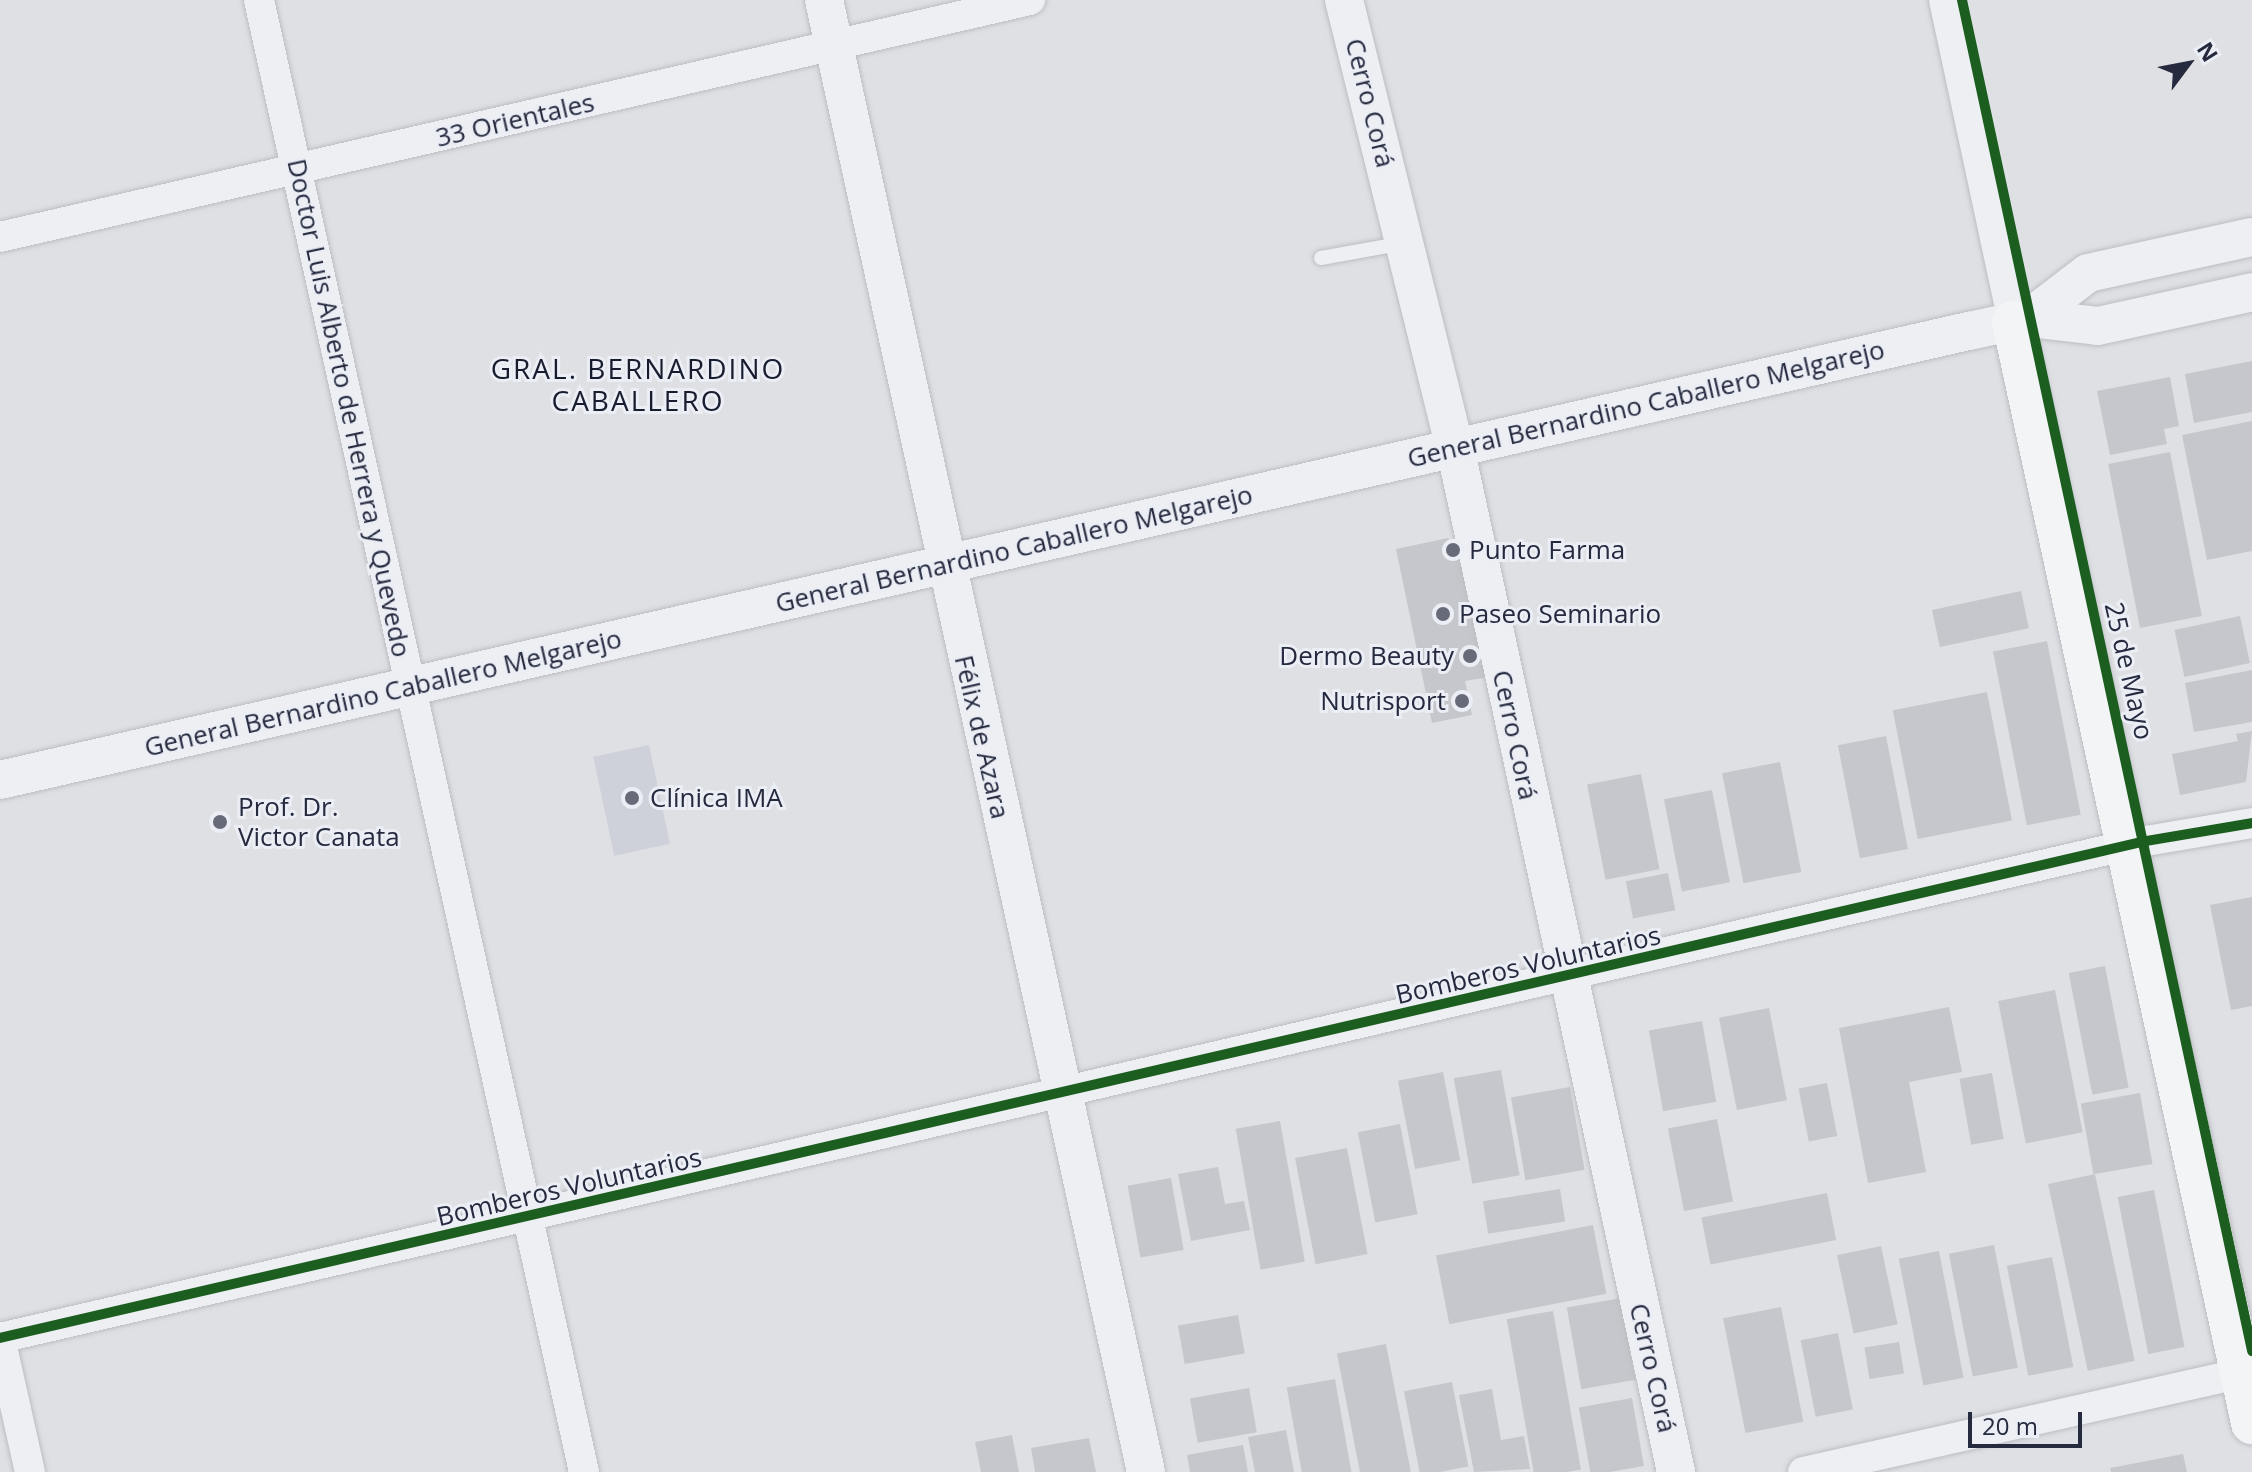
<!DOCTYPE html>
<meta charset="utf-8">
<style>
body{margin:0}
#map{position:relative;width:2252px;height:1472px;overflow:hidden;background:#dfe0e4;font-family:"Open Sans",sans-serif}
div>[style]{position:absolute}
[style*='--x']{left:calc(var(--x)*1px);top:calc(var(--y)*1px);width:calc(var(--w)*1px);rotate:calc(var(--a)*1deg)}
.built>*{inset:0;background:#cfd1da;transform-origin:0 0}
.building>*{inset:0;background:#c6c7cc;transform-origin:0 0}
.roads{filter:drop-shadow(0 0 2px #bcbdc2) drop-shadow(0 0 2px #bcbdc2)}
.service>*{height:14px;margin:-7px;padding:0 7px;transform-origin:7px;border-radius:7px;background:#eeeff2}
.minor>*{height:30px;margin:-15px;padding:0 15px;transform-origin:15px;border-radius:15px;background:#eeeff2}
.tertiary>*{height:38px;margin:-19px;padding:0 19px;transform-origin:19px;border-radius:19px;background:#eeeff2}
.secondary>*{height:42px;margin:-21px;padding:0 21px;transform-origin:21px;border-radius:21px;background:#f3f4f5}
.cycleway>*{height:10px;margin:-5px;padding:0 5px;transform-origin:5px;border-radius:5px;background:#1b5e20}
.dots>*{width:22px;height:22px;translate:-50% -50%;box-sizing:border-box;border:4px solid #eceef5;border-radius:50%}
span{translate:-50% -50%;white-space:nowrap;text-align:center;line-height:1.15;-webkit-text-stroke:6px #eceef5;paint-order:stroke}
.street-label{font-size:26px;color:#252a3f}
.poi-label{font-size:26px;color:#252a3f}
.left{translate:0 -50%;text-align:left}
.right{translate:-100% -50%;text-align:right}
.neighbourhood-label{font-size:28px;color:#181c2f;letter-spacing:2px}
.north{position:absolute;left:2148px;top:24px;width:80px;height:80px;-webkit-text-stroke:6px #eceef5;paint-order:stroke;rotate:58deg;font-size:22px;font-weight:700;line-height:32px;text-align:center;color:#252a3f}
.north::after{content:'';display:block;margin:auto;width:28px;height:36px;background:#252a3f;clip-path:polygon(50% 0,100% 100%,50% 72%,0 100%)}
.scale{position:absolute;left:1968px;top:1412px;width:114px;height:36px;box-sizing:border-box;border:4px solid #252a3f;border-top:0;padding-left:10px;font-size:24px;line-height:28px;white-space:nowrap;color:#252a3f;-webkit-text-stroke:6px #eceef5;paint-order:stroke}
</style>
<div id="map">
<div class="built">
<div style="left:649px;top:745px;width:101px;height:57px;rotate:78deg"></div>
</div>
<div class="building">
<div style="clip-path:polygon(2252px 361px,2252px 412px,2194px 423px,2185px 374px)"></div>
<div style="clip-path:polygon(2170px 377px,2179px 426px,2164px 429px,2167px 444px,2110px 455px,2097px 391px)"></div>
<div style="clip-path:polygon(2252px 421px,2252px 551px,2207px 560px,2182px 435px)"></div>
<div style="left:2170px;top:452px;width:167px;height:63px;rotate:79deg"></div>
<div style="clip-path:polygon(1448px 538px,1463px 552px,1489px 677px,1465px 681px,1472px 715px,1432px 723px,1396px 549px)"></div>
<div style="left:2021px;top:591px;width:38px;height:91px;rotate:78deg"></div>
<div style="left:2240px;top:616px;width:48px;height:67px;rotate:78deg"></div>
<div style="left:2047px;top:641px;width:177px;height:55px;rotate:79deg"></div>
<div style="clip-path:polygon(2252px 670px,2252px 722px,2194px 732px,2185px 683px)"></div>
<div style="left:1987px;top:692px;width:131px;height:96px;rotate:79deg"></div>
<div style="clip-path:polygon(2252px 731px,2246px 782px,2180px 795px,2172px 754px,2238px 741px,2236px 734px)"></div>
<div style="left:1886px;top:736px;width:115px;height:49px;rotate:79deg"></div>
<div style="left:1780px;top:762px;width:112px;height:59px;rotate:79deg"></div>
<div style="left:1641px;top:774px;width:97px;height:55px;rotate:79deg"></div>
<div style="left:1712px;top:790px;width:94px;height:49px;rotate:79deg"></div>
<div style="left:1668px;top:873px;width:38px;height:43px;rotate:79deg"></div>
<div style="clip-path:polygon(2252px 897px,2252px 1006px,2231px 1010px,2210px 905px)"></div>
<div style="left:2105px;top:966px;width:124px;height:37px;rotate:79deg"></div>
<div style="left:2055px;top:990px;width:145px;height:58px;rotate:79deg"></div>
<div style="clip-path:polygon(1949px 1007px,1962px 1072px,1909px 1082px,1926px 1172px,1868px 1183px,1839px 1028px)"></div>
<div style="left:1769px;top:1008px;width:94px;height:51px;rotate:79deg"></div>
<div style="left:1702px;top:1021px;width:82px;height:54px;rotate:80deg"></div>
<div style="left:1501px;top:1070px;width:107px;height:48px;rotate:80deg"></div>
<div style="left:1443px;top:1072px;width:90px;height:46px;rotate:79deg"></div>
<div style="left:1992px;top:1073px;width:67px;height:33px;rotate:80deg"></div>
<div style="left:1827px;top:1083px;width:54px;height:29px;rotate:79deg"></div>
<div style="left:1570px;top:1087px;width:84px;height:60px;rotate:80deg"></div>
<div style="left:2140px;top:1093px;width:72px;height:60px;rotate:80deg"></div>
<div style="left:1717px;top:1119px;width:84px;height:50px;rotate:79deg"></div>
<div style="left:1280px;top:1121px;width:143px;height:45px;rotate:80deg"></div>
<div style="left:1400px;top:1124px;width:92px;height:43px;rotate:79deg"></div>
<div style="left:1347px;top:1148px;width:108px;height:53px;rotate:79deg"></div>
<div style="clip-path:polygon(1218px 1167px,1225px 1204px,1244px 1201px,1250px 1230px,1191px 1241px,1178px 1174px)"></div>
<div style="left:2095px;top:1174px;width:191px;height:48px;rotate:78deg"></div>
<div style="left:1171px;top:1178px;width:73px;height:44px;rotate:80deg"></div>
<div style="left:1560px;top:1189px;width:33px;height:78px;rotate:81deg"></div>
<div style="left:2154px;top:1190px;width:160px;height:37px;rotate:79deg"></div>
<div style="left:1827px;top:1193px;width:48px;height:128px;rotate:79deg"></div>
<div style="left:1593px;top:1225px;width:70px;height:160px;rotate:79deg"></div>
<div style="left:1994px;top:1245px;width:125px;height:46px;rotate:79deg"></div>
<div style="left:1881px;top:1246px;width:80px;height:45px;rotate:78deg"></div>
<div style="left:1939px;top:1251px;width:129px;height:41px;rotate:79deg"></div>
<div style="left:2052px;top:1257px;width:112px;height:46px;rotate:79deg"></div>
<div style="left:1621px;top:1298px;width:83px;height:55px;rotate:80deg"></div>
<div style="left:1781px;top:1307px;width:117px;height:59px;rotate:79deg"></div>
<div style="left:1553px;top:1311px;width:161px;height:47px;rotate:80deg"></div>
<div style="left:1238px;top:1315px;width:39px;height:61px;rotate:80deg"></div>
<div style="left:1838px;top:1333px;width:78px;height:38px;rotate:79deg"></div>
<div style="left:1899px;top:1342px;width:32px;height:35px;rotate:81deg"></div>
<div style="left:1386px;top:1344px;width:130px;height:50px;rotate:79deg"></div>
<div style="left:1335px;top:1379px;width:95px;height:49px;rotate:80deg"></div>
<div style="left:1452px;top:1382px;width:86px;height:49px;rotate:79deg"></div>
<div style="left:1249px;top:1388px;width:45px;height:60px;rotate:80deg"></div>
<div style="clip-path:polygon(1492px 1389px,1501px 1440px,1524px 1436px,1530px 1469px,1474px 1472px,1459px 1395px)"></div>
<div style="left:1632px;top:1398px;width:69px;height:54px;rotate:80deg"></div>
<div style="clip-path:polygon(1286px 1430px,1294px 1472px,1255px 1472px,1248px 1437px)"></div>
<div style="clip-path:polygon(1012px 1435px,1019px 1472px,981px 1472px,975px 1442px)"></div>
<div style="clip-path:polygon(1089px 1438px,1096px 1472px,1035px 1472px,1031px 1448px)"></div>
<div style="clip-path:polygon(1243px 1445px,1248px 1472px,1190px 1472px,1187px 1455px)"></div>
<div style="clip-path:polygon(2183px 1454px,2187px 1472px,2111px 1472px,2110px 1468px)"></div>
</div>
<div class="roads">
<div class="service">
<div style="--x:1321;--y:258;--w:84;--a:-10.2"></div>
</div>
<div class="minor">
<div style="--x:259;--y:0;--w:1507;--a:77.55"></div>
<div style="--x:1944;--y:0;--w:329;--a:77.9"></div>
<div style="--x:0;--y:237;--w:1057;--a:-12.96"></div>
<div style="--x:0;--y:1338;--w:2203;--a:-13.04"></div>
<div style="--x:2146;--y:841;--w:108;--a:-9.6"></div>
<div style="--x:0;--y:1338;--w:137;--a:77.4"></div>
<div style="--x:1803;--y:1472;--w:460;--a:-12.7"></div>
</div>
<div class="tertiary">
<div style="--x:824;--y:0;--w:1507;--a:77.66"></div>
<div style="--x:1344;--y:0;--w:461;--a:76.1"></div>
<div style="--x:1455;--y:447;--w:1049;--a:77.83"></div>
<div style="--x:2029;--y:318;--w:74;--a:-37.3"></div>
<div style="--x:2088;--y:273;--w:168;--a:-12.4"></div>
<div style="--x:0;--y:780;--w:2020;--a:-12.85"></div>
<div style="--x:1969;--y:331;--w:61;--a:-12.2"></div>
<div style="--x:2029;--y:318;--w:69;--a:6.6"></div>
<div style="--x:2098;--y:326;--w:158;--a:-12.4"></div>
</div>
<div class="secondary">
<div style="--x:2013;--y:322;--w:1127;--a:77.75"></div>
</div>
</div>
<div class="cycleway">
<div style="--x:1962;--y:0;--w:1382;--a:77.88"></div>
<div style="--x:0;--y:1338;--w:2203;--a:-13.04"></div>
<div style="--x:2146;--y:841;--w:108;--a:-9.6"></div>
</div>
<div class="dots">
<div style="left:1453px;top:550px;background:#666a79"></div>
<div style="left:1443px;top:614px;background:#666a79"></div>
<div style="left:1470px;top:656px;background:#666a79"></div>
<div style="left:1462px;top:701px;background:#666a79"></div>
<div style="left:632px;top:798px;background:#666a79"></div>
<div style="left:220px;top:822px;background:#666a79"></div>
</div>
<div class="street-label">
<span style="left:1370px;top:103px;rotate:76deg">Cerro Corá</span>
<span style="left:515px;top:120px;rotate:-13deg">33 Orientales</span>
<span style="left:1646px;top:404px;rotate:-13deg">General Bernardino Caballero Melgarejo</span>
<span style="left:349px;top:408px;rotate:78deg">Doctor Luis Alberto de Herrera y Quevedo</span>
<span style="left:1014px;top:549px;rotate:-13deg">General Bernardino Caballero Melgarejo</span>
<span style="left:2129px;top:671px;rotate:77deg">25 de Mayo</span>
<span style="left:383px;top:693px;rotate:-13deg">General Bernardino Caballero Melgarejo</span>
<span style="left:1515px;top:735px;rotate:78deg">Cerro Corá</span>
<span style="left:982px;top:737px;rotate:77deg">Félix de Azara</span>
<span style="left:1528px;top:965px;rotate:-13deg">Bomberos Voluntarios</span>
<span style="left:569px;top:1187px;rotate:-13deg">Bomberos Voluntarios</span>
<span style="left:1653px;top:1368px;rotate:77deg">Cerro Corá</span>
</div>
<div class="poi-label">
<span class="left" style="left:1469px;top:550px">Punto Farma</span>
<span class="left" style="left:1459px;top:614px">Paseo Seminario</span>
<span class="right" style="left:1454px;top:656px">Dermo Beauty</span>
<span class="right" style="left:1446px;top:701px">Nutrisport</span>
<span class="left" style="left:650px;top:798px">Clínica IMA</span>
<span class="left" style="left:238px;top:822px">Prof. Dr.<br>Victor Canata</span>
</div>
<div class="neighbourhood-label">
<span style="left:638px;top:384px">GRAL. BERNARDINO<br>CABALLERO</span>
</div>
<div class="north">N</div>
<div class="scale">20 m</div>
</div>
